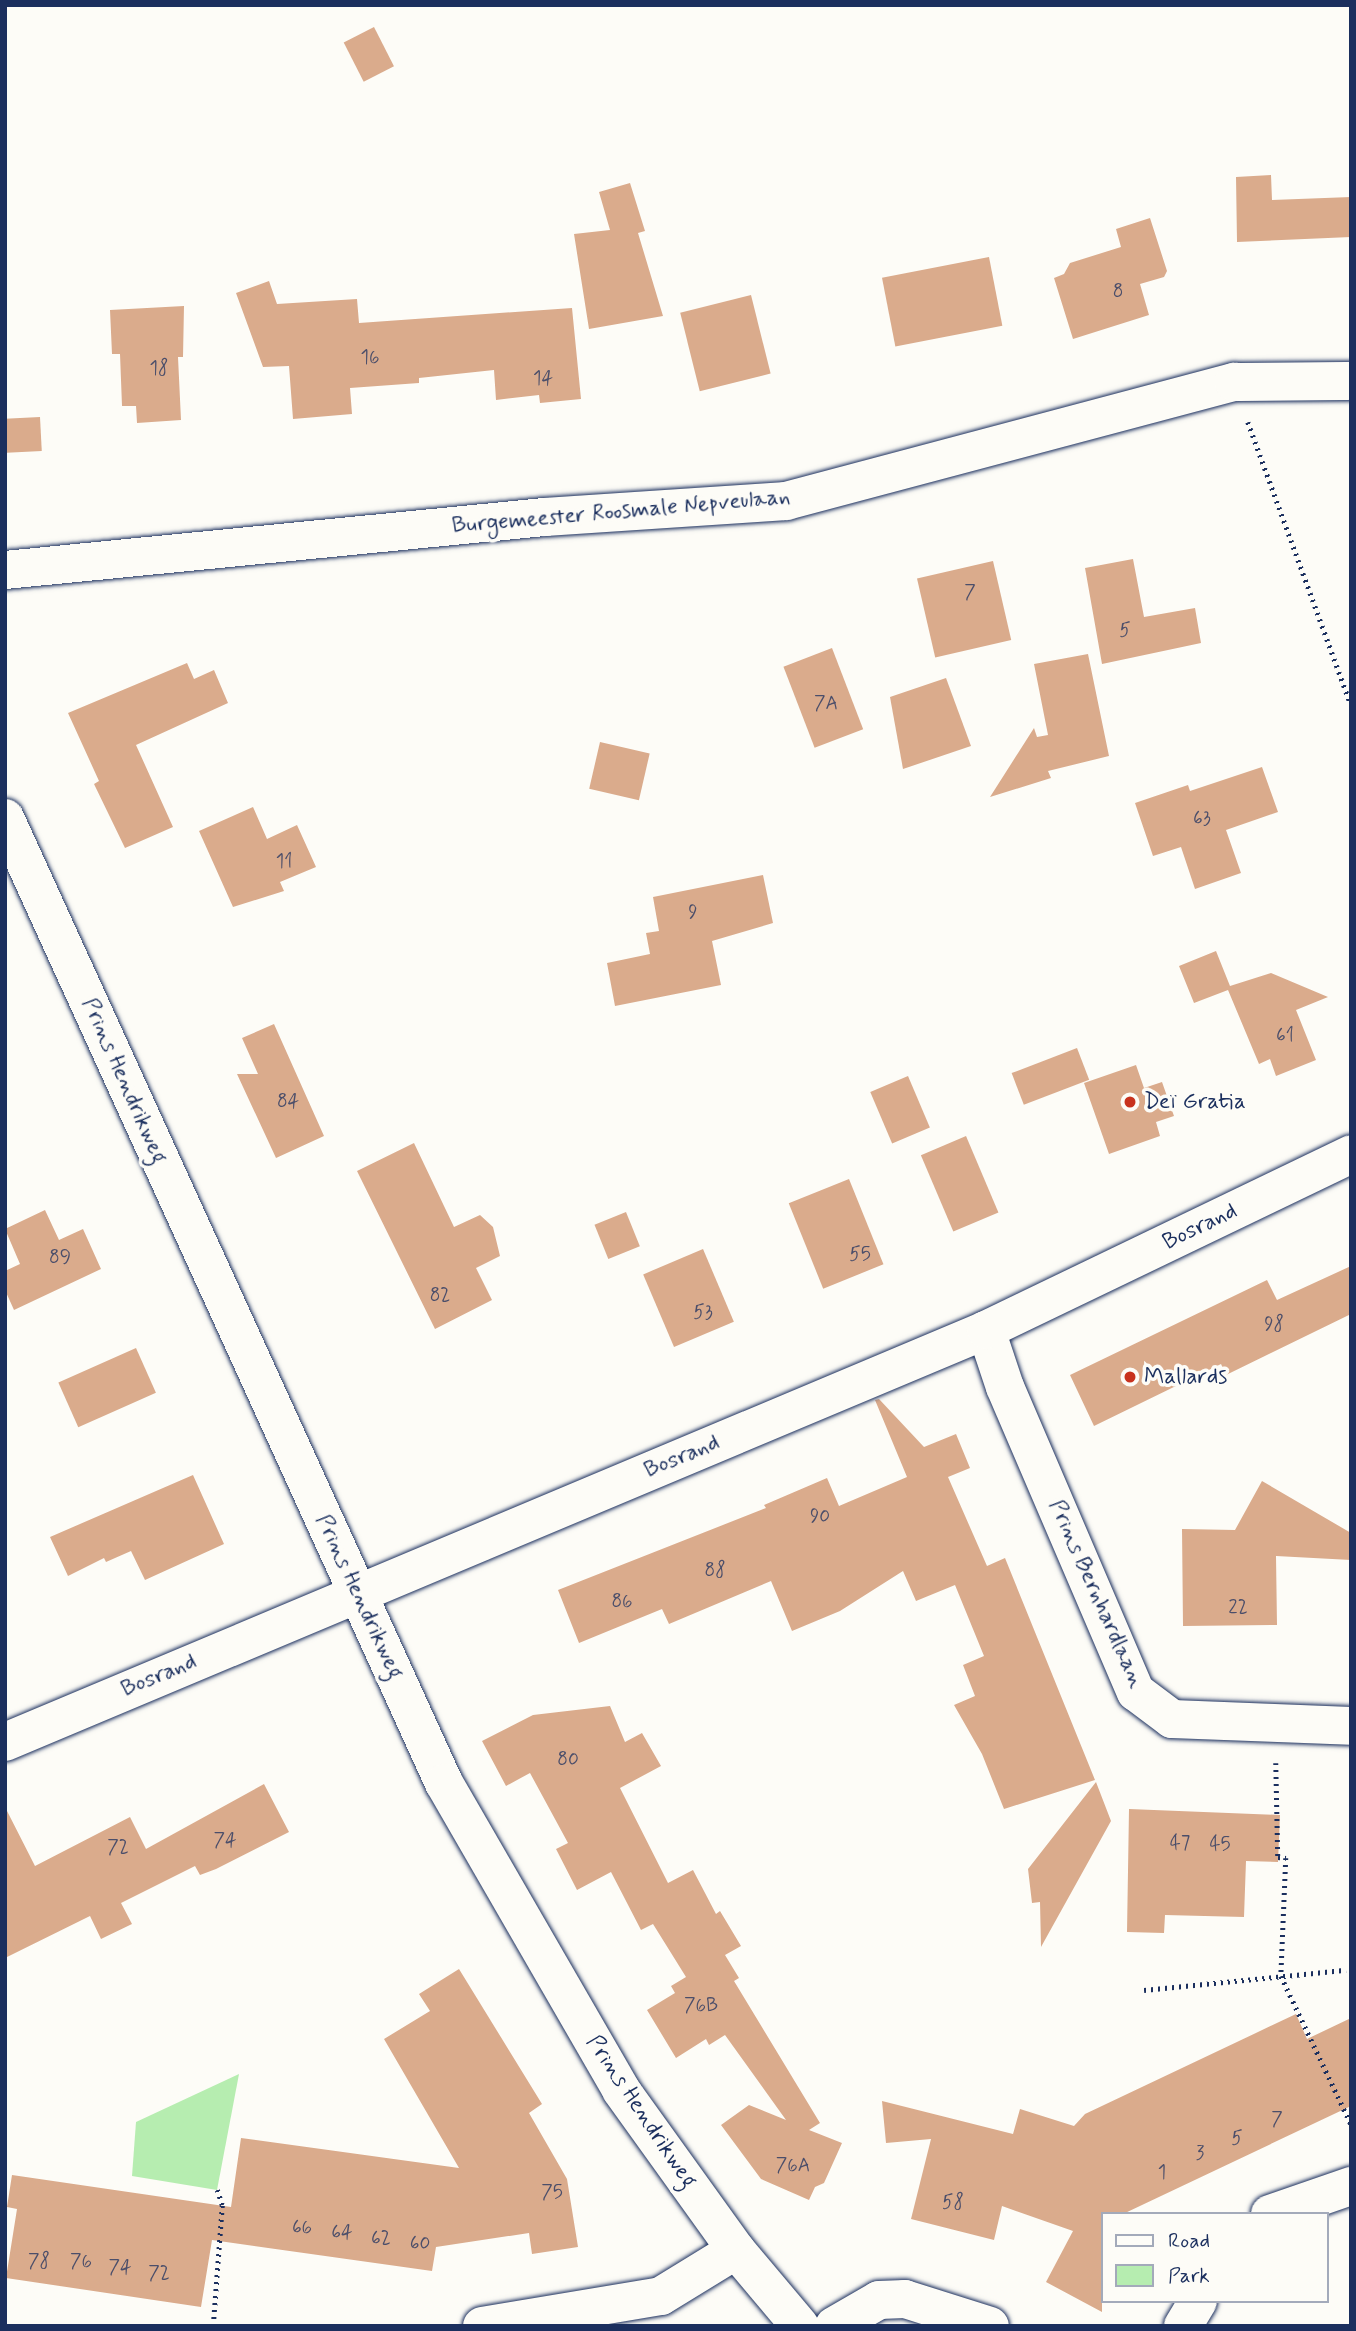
<!DOCTYPE html>
<meta charset="utf-8">
<style>
body{margin:0}
#map{position:relative;width:1356px;height:2331px;overflow:hidden;background:#fdfcf7;font-family:Mynerve,sans-serif}
div>[style]{position:absolute}
[style*='--x']{left:calc(var(--x)*1px);top:calc(var(--y)*1px);width:calc(var(--w)*1px);rotate:calc(var(--a)*1deg)}
.green>*{inset:0;background:#b6edb0}
.building>*{inset:0;background:#daab8c;transform-origin:0 0}
.path>*{height:4.5px;margin-top:-2.25px;transform-origin:0;background:repeating-linear-gradient(90deg,#1b2f5e 0 2px,transparent 0 7px)}
.roads{filter:drop-shadow(0 0 2px #1b2f5e) drop-shadow(0 0 2px #1b2f5e)}
.street>*{height:38px;margin:-19px;padding:0 19px;transform-origin:19px;border-radius:19px;background:#fdfcf7}
.dots>*{width:19px;height:19px;translate:-50% -50%;box-sizing:border-box;border:4px solid #fdfcf7;border-radius:50%}
span{translate:-50% -50%;white-space:nowrap;text-align:center;line-height:1.15;-webkit-text-stroke:7px #fdfcf7;paint-order:stroke}
.number-label{font-size:19px;color:#4b4e6a}
.number-label span{-webkit-text-stroke-width:0}
.street-label{font-size:23px;color:#1b2f5e}
.poi-label{font-size:23px;color:#1b2f5e}
.left{translate:0 -50%;text-align:left}
.frame{position:absolute;inset:0;border:7px solid #1b2f5e;pointer-events:none}
.legend{position:absolute;left:1101px;top:2212px;width:228px;height:91px;box-sizing:border-box;background:#fdfcf7;border:2px solid #a3aaba;margin:0;padding:9px 12px;list-style:none;font-size:21px;color:#1b2f5e}
.legend li{display:flex;align-items:center;gap:14px;height:35px}
.legend b{width:35px;border:2px solid #a3aaba}
</style>
<div id="map">
<div class="green">
<div style="clip-path:polygon(239px 2074px,217px 2190px,132px 2176px,136px 2122px)"></div>
</div>
<div class="building">
<div style="left:374px;top:27px;width:44px;height:34px;rotate:63deg"></div>
<div style="clip-path:polygon(1271px 175px,1272px 200px,1351px 197px,1351px 237px,1237px 242px,1236px 177px)"></div>
<div style="clip-path:polygon(630px 183px,645px 231px,638px 233px,663px 316px,589px 329px,574px 234px,610px 230px,599px 192px)"></div>
<div style="clip-path:polygon(1150px 218px,1167px 271px,1164px 277px,1140px 284px,1149px 315px,1073px 339px,1054px 278px,1064px 274px,1070px 263px,1121px 247px,1116px 229px)"></div>
<div style="left:989px;top:257px;width:70px;height:109px;rotate:79deg"></div>
<div style="clip-path:polygon(269px 281px,277px 304px,357px 299px,359px 323px,572px 308px,581px 399px,540px 403px,539px 395px,496px 400px,494px 370px,419px 378px,419px 383px,350px 388px,352px 414px,293px 419px,289px 366px,263px 367px,236px 293px)"></div>
<div style="left:751px;top:295px;width:81px;height:73px;rotate:76deg"></div>
<div style="clip-path:polygon(184px 306px,183px 357px,178px 357px,181px 420px,137px 423px,136px 406px,122px 406px,120px 354px,112px 354px,110px 310px)"></div>
<div style="left:40px;top:417px;width:34px;height:35px;rotate:87deg"></div>
<div style="clip-path:polygon(1133px 559px,1144px 617px,1195px 608px,1201px 643px,1102px 664px,1085px 568px)"></div>
<div style="left:993px;top:561px;width:81px;height:78px;rotate:77deg"></div>
<div style="left:832px;top:648px;width:87px;height:52px;rotate:69deg"></div>
<div style="clip-path:polygon(1088px 654px,1109px 756px,1048px 771px,1051px 778px,990px 797px,1034px 728px,1037px 737px,1048px 735px,1034px 664px)"></div>
<div style="clip-path:polygon(187px 663px,194px 679px,214px 670px,228px 703px,136px 745px,173px 827px,125px 848px,94px 784px,99px 781px,68px 713px)"></div>
<div style="clip-path:polygon(946px 678px,971px 746px,903px 769px,890px 697px)"></div>
<div style="left:600px;top:742px;width:51px;height:48px;rotate:13deg"></div>
<div style="clip-path:polygon(1262px 767px,1278px 812px,1226px 830px,1241px 873px,1195px 889px,1181px 847px,1153px 856px,1135px 803px,1188px 785px,1190px 791px)"></div>
<div style="clip-path:polygon(253px 807px,267px 839px,297px 825px,316px 867px,280px 882px,284px 891px,233px 907px,199px 831px)"></div>
<div style="clip-path:polygon(763px 875px,773px 923px,712px 941px,721px 985px,615px 1006px,607px 963px,650px 954px,646px 933px,659px 931px,653px 897px)"></div>
<div style="clip-path:polygon(1216px 951px,1230px 986px,1271px 973px,1328px 997px,1296px 1010px,1316px 1060px,1276px 1076px,1270px 1059px,1259px 1064px,1228px 990px,1194px 1003px,1179px 966px)"></div>
<div style="clip-path:polygon(274px 1024px,324px 1136px,276px 1158px,237px 1074px,258px 1074px,242px 1038px)"></div>
<div style="left:1077px;top:1048px;width:34px;height:70px;rotate:69deg"></div>
<div style="clip-path:polygon(1136px 1065px,1144px 1088px,1162px 1082px,1174px 1116px,1156px 1122px,1160px 1136px,1109px 1154px,1084px 1083px)"></div>
<div style="left:908px;top:1076px;width:56px;height:41px;rotate:67deg"></div>
<div style="left:966px;top:1136px;width:83px;height:49px;rotate:67deg"></div>
<div style="clip-path:polygon(414px 1143px,454px 1227px,480px 1215px,493px 1227px,500px 1256px,476px 1268px,492px 1300px,435px 1329px,357px 1171px)"></div>
<div style="left:849px;top:1179px;width:92px;height:65px;rotate:68deg"></div>
<div style="clip-path:polygon(45px 1210px,59px 1240px,83px 1229px,101px 1269px,14px 1310px,5px 1290px,5px 1271px,20px 1264px,5px 1229px)"></div>
<div style="left:626px;top:1212px;width:37px;height:34px;rotate:68deg"></div>
<div style="left:703px;top:1249px;width:79px;height:65px;rotate:67deg"></div>
<div style="clip-path:polygon(1351px 1266px,1351px 1314px,1226px 1375px,1221px 1364px,1094px 1426px,1070px 1375px,1267px 1280px,1277px 1300px)"></div>
<div style="left:136px;top:1348px;width:49px;height:85px;rotate:66deg"></div>
<div style="clip-path:polygon(879px 1399px,924px 1447px,956px 1434px,970px 1468px,948px 1477px,987px 1566px,1005px 1558px,1095px 1780px,1004px 1809px,982px 1754px,954px 1705px,975px 1696px,963px 1665px,984px 1656px,955px 1585px,916px 1601px,903px 1571px,840px 1611px,792px 1631px,771px 1581px,669px 1624px,662px 1609px,579px 1643px,558px 1590px,766px 1508px,764px 1505px,827px 1478px,839px 1506px,907px 1477px,875px 1400px)"></div>
<div style="clip-path:polygon(193px 1475px,224px 1544px,145px 1580px,131px 1551px,106px 1562px,104px 1558px,68px 1576px,50px 1537px)"></div>
<div style="clip-path:polygon(1262px 1481px,1351px 1533px,1351px 1560px,1276px 1556px,1277px 1625px,1183px 1626px,1182px 1529px,1235px 1530px)"></div>
<div style="clip-path:polygon(610px 1706px,625px 1742px,642px 1733px,661px 1766px,620px 1788px,668px 1883px,693px 1870px,716px 1914px,720px 1911px,741px 1946px,725px 1955px,739px 1978px,734px 1981px,820px 2123px,809px 2130px,842px 2143px,824px 2183px,815px 2187px,809px 2200px,761px 2179px,721px 2125px,749px 2105px,786px 2120px,725px 2035px,709px 2045px,706px 2039px,676px 2058px,647px 2010px,675px 1993px,671px 1986px,686px 1977px,653px 1924px,641px 1930px,611px 1872px,577px 1890px,556px 1849px,568px 1843px,530px 1773px,506px 1786px,482px 1741px,533px 1715px)"></div>
<div style="clip-path:polygon(1096px 1782px,1111px 1821px,1041px 1947px,1040px 1902px,1032px 1903px,1028px 1869px)"></div>
<div style="clip-path:polygon(264px 1784px,289px 1832px,216px 1869px,200px 1875px,195px 1866px,121px 1903px,132px 1924px,101px 1939px,90px 1916px,5px 1958px,5px 1807px,35px 1866px,130px 1817px,146px 1849px)"></div>
<div style="clip-path:polygon(1129px 1809px,1280px 1815px,1278px 1862px,1246px 1861px,1244px 1917px,1165px 1915px,1164px 1933px,1127px 1932px)"></div>
<div style="clip-path:polygon(459px 1969px,542px 2104px,529px 2113px,567px 2179px,578px 2247px,532px 2254px,529px 2233px,436px 2247px,432px 2271px,212px 2240px,201px 2307px,6px 2278px,17px 2209px,7px 2207px,12px 2175px,231px 2207px,241px 2138px,459px 2168px,384px 2039px,430px 2011px,419px 1994px)"></div>
<div style="clip-path:polygon(1296px 2014px,1307px 2039px,1351px 2018px,1351px 2106px,1123px 2214px,1102px 2214px,1102px 2312px,1046px 2282px,1073px 2231px,1002px 2206px,994px 2240px,911px 2219px,931px 2139px,886px 2143px,882px 2101px,1013px 2134px,1020px 2109px,1074px 2126px,1085px 2114px)"></div>
</div>
<div class="path">
<div style="--x:1248;--y:422;--w:301;--a:70"></div>
<div style="--x:1276;--y:1763;--w:94;--a:88.8"></div>
<div style="--x:1278;--y:1857;--w:8;--a:7"></div>
<div style="--x:1286;--y:1858;--w:118;--a:92.4"></div>
<div style="--x:1281;--y:1976;--w:164;--a:64.7"></div>
<div style="--x:1144;--y:1990;--w:203;--a:-5.7"></div>
<div style="--x:213;--y:2326;--w:121;--a:-85.7"></div>
<div style="--x:222;--y:2205;--w:16;--a:-108"></div>
</div>
<div class="roads">
<div class="street">
<div style="--x:5;--y:570;--w:543;--a:-5.61"></div>
<div style="--x:545;--y:517;--w:242;--a:-3.8"></div>
<div style="--x:786;--y:501;--w:464;--a:-14.9"></div>
<div style="--x:1234;--y:382;--w:117;--a:-0.5"></div>
<div style="--x:5;--y:818;--w:1060;--a:65.54"></div>
<div style="--x:444;--y:1783;--w:354;--a:60"></div>
<div style="--x:621;--y:2090;--w:197;--a:54.3"></div>
<div style="--x:736;--y:2250;--w:99;--a:49.9"></div>
<div style="--x:986;--y:1330;--w:60;--a:71.6"></div>
<div style="--x:1005;--y:1387;--w:332;--a:66.8"></div>
<div style="--x:1136;--y:1692;--w:45;--a:36.9"></div>
<div style="--x:1172;--y:1719;--w:179;--a:2.2"></div>
<div style="--x:5;--y:1742;--w:1064;--a:-22.78"></div>
<div style="--x:986;--y:1330;--w:405;--a:-25.7"></div>
<div style="--x:1270;--y:2214;--w:86;--a:-19.1"></div>
<div style="--x:482;--y:2326;--w:181;--a:-9.5"></div>
<div style="--x:661;--y:2296;--w:88;--a:-31.5"></div>
<div style="--x:834;--y:2326;--w:52;--a:-30"></div>
<div style="--x:879;--y:2300;--w:26;--a:-2"></div>
<div style="--x:905;--y:2299;--w:89;--a:17.6"></div>
<div style="--x:1183;--y:2326;--w:29;--a:-59"></div>
</div>
</div>
<div class="dots">
<div style="left:1130px;top:1102px;background:#c8321e"></div>
<div style="left:1130px;top:1377px;background:#c8321e"></div>
</div>
<div class="number-label">
<span style="left:1118px;top:292px">8</span>
<span style="left:370px;top:358px">16</span>
<span style="left:159px;top:369px">18</span>
<span style="left:543px;top:379px">14</span>
<span style="left:970px;top:593px">7</span>
<span style="left:1125px;top:631px">5</span>
<span style="left:826px;top:704px">7A</span>
<span style="left:1202px;top:819px">63</span>
<span style="left:284px;top:862px">11</span>
<span style="left:693px;top:913px">9</span>
<span style="left:1285px;top:1036px">61</span>
<span style="left:288px;top:1102px">84</span>
<span style="left:860px;top:1255px">55</span>
<span style="left:60px;top:1258px">89</span>
<span style="left:440px;top:1296px">82</span>
<span style="left:703px;top:1313px">53</span>
<span style="left:1274px;top:1325px">98</span>
<span style="left:820px;top:1517px">90</span>
<span style="left:715px;top:1571px">88</span>
<span style="left:622px;top:1602px">86</span>
<span style="left:1238px;top:1608px">22</span>
<span style="left:568px;top:1760px">80</span>
<span style="left:225px;top:1841px">74</span>
<span style="left:1180px;top:1844px">47</span>
<span style="left:1220px;top:1845px">45</span>
<span style="left:118px;top:1848px">72</span>
<span style="left:701px;top:2006px">76B</span>
<span style="left:1277px;top:2120px">7</span>
<span style="left:1237px;top:2139px">5</span>
<span style="left:1200px;top:2154px">3</span>
<span style="left:793px;top:2166px">76A</span>
<span style="left:1162px;top:2173px">1</span>
<span style="left:552px;top:2193px">75</span>
<span style="left:953px;top:2203px">58</span>
<span style="left:302px;top:2228px">66</span>
<span style="left:342px;top:2233px">64</span>
<span style="left:381px;top:2239px">62</span>
<span style="left:420px;top:2244px">60</span>
<span style="left:39px;top:2262px">78</span>
<span style="left:81px;top:2262px">76</span>
<span style="left:120px;top:2268px">74</span>
<span style="left:159px;top:2274px">72</span>
</div>
<div class="street-label">
<span style="left:621px;top:512px;rotate:-5deg">Burgemeester Roosmale Nepveulaan</span>
<span style="left:124px;top:1081px;rotate:66deg">Prins Hendrikweg</span>
<span style="left:1200px;top:1227px;rotate:-26deg">Bosrand</span>
<span style="left:682px;top:1457px;rotate:-23deg">Bosrand</span>
<span style="left:1096px;top:1594px;rotate:66deg">Prins Bernhardlaan</span>
<span style="left:359px;top:1597px;rotate:65deg">Prins Hendrikweg</span>
<span style="left:159px;top:1676px;rotate:-23deg">Bosrand</span>
<span style="left:641px;top:2112px;rotate:56deg">Prins Hendrikweg</span>
</div>
<div class="poi-label">
<span class="left" style="left:1144px;top:1102px">Deï Gratia</span>
<span class="left" style="left:1144px;top:1377px">Mallards</span>
</div>
<div class="frame"></div>
<ul class="legend">
<li><b style="height:9px;background:#fdfcf7"></b>Road</li>
<li><b style="height:19px;background:#b6edb0"></b>Park</li>
</ul>
</div>
